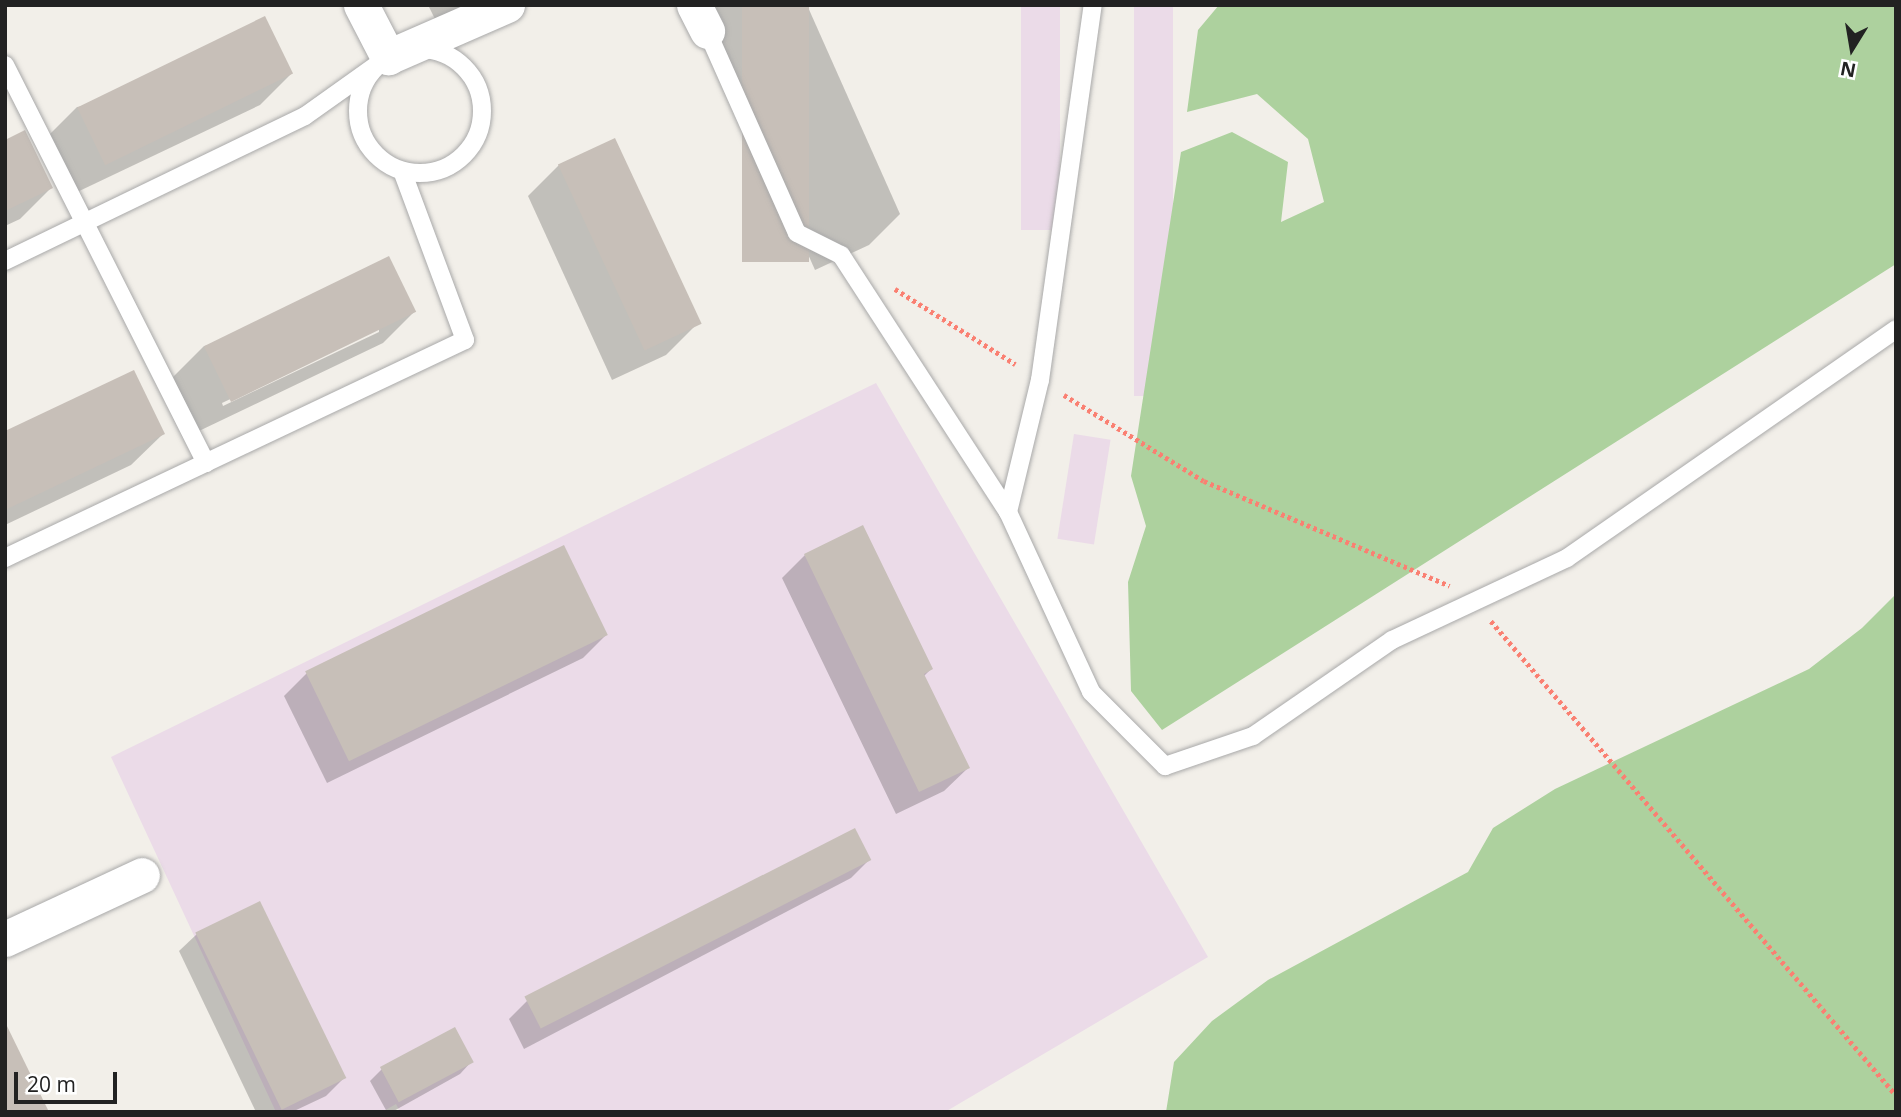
<!DOCTYPE html>
<style>
body{margin:0}
#map{position:relative;width:1901px;height:1117px;overflow:hidden;background:#f2efe9;font-family:"Open Sans",sans-serif}
div>[style]{position:absolute}
[style*='--x']{left:calc(var(--x)*1px);top:calc(var(--y)*1px);width:calc(var(--w)*1px);rotate:calc(var(--a)*1deg)}
.industrial>*{inset:0;background:#ebdbe8;transform-origin:0 0}
.forest>*{inset:0;background:#add19e}
.shadow>*{inset:0;background:#0003}
.building>*{inset:0;background:#c7bfb8;transform-origin:0 0}
.path>*{height:4.5px;margin-top:-2.25px;transform-origin:0;background:repeating-linear-gradient(90deg,#fa8072 0 3.5px,transparent 0 7px)}
.roads{filter:drop-shadow(0 0 2px #a9a9a9) drop-shadow(0 0 2px #a9a9a9)}
.lane>*{height:18px;margin:-9px;padding:0 9px;transform-origin:9px;border-radius:9px;background:#fff}
.lane>.ring{margin:-9px;padding:0;box-sizing:content-box;background:none;border:18px solid #fff;border-radius:50%}
.street>*{height:35px;margin:-17.5px;padding:0 17.5px;transform-origin:17.5px;border-radius:17.5px;background:#fff}
span{translate:-50% -50%;white-space:nowrap;text-align:center;line-height:1.15;-webkit-text-stroke:5px #fff;paint-order:stroke}
.frame{position:absolute;inset:0;border:7px solid #222;pointer-events:none}
.north{position:absolute;left:1817px;top:14px;width:70px;height:70px;-webkit-text-stroke:5px #fff;paint-order:stroke;rotate:191deg;font-size:19px;font-weight:700;line-height:28px;text-align:center;color:#222}
.north::after{content:'';display:block;margin:auto;width:24px;height:32px;background:#222;clip-path:polygon(50% 0,100% 100%,50% 72%,0 100%)}
.scale{position:absolute;left:14px;top:1072px;width:103px;height:32px;box-sizing:border-box;border:4px solid #222;border-top:0;padding-left:9px;font-size:21px;line-height:24px;white-space:nowrap;color:#222;-webkit-text-stroke:5px #fff;paint-order:stroke}
</style>
<div id="map">
<div class="industrial">
<div style="left:1021px;top:5px;width:39px;height:225px"></div>
<div style="left:1134px;top:5px;width:39px;height:391px"></div>
<div style="clip-path:polygon(876px 383px,1208px 957px,945px 1112px,400px 1112px,396px 1104px,382px 1112px,276px 1112px,111px 757px)"></div>
<div style="left:1074px;top:434px;width:37px;height:106px;rotate:9deg"></div>
</div>
<div class="forest">
<div style="clip-path:polygon(1219px 5px,1896px 5px,1896px 264px,1162px 730px,1131px 691px,1128px 582px,1146px 526px,1131px 476px,1181px 152px,1232px 132px,1288px 162px,1281px 222px,1324px 202px,1308px 139px,1257px 94px,1187px 112px,1198px 30px)"></div>
<div style="clip-path:polygon(1896px 594px,1896px 1112px,1166px 1112px,1174px 1062px,1212px 1021px,1268px 980px,1468px 872px,1493px 828px,1555px 789px,1809px 669px,1862px 628px)"></div>
</div>
<div class="shadow">
<div style="clip-path:polygon(428px 5px,464px 5px,435px 19px)"></div>
<div style="clip-path:polygon(697px 5px,807px 5px,900px 214px,869px 245px,815px 270px)"></div>
<div style="clip-path:polygon(291px 74px,260px 105px,73px 194px,46px 138px,77px 107px)"></div>
<div style="clip-path:polygon(5px 142px,51px 188px,20px 219px,5px 226px)"></div>
<div style="clip-path:polygon(559px 165px,698px 323px,666px 355px,612px 380px,528px 196px)"></div>
<div style="clip-path:polygon(evenodd,414px 312px,383px 343px,199px 431px,173px 377px,204px 346px,414px 312px,379px 328px,379px 332px,223px 406px,222px 403px,379px 328px)"></div>
<div style="clip-path:polygon(5px 433px,163px 434px,131px 465px,5px 525px)"></div>
<div style="clip-path:polygon(805px 555px,931px 669px,924px 676px,968px 768px,944px 791px,896px 814px,782px 578px)"></div>
<div style="clip-path:polygon(606px 635px,583px 658px,327px 783px,284px 696px,307px 673px)"></div>
<div style="clip-path:polygon(869px 860px,851px 878px,524px 1049px,509px 1019px,527px 1001px)"></div>
<div style="clip-path:polygon(197px 934px,344px 1078px,326px 1096px,292px 1112px,256px 1112px,179px 951px)"></div>
<div style="clip-path:polygon(472px 1061px,460px 1074px,392px 1112px,387px 1112px,370px 1081px,382px 1069px)"></div>
</div>
<div class="building">
<div style="left:742px;top:5px;width:67px;height:257px"></div>
<div style="left:265px;top:16px;width:64px;height:209px;rotate:64deg"></div>
<div style="clip-path:polygon(25px 130px,53px 188px,5px 211px,5px 140px)"></div>
<div style="left:615px;top:138px;width:205px;height:63px;rotate:65deg"></div>
<div style="left:389px;top:256px;width:62px;height:206px;rotate:64deg"></div>
<div style="clip-path:polygon(134px 370px,165px 434px,5px 510px,5px 431px)"></div>
<div style="clip-path:polygon(863px 525px,933px 669px,924px 674px,970px 768px,919px 792px,804px 554px)"></div>
<div style="left:564px;top:545px;width:100px;height:288px;rotate:64deg"></div>
<div style="left:855px;top:828px;width:36px;height:371px;rotate:63deg"></div>
<div style="left:260px;top:901px;width:197px;height:72px;rotate:64deg"></div>
<div style="clip-path:polygon(5px 1022px,49px 1112px,5px 1112px)"></div>
<div style="left:455px;top:1027px;width:40px;height:85px;rotate:62deg"></div>
</div>
<div class="path">
<div style="--x:895;--y:289;--w:142;--a:32"></div>
<div style="--x:1064;--y:395;--w:164;--a:31.6"></div>
<div style="--x:1204;--y:481;--w:267;--a:23.1"></div>
<div style="--x:1491;--y:621;--w:623;--a:49.49"></div>
</div>
<div class="roads">
<div class="lane">
<div style="--x:707;--y:31;--w:221;--a:66"></div>
<div style="--x:797;--y:233;--w:49;--a:26.6"></div>
<div style="--x:841;--y:255;--w:306;--a:57"></div>
<div style="--x:1008;--y:512;--w:198;--a:65.2"></div>
<div style="--x:1091;--y:692;--w:105;--a:45"></div>
<div style="--x:1165;--y:766;--w:93;--a:-18.8"></div>
<div style="--x:1253;--y:736;--w:169;--a:-34.6"></div>
<div style="--x:1392;--y:640;--w:193;--a:-25.1"></div>
<div style="--x:1567;--y:558;--w:401;--a:-34.8"></div>
<div class="ring" style="left:358px;top:49px;width:106px;height:106px"></div>
<div style="--x:5;--y:65;--w:446;--a:63.2"></div>
<div style="--x:5;--y:261;--w:333;--a:-25.8"></div>
<div style="--x:305;--y:116;--w:102;--a:-35.4"></div>
<div style="--x:1008;--y:512;--w:136;--a:-76.4"></div>
<div style="--x:1040;--y:380;--w:379;--a:-82"></div>
<div style="--x:5;--y:558;--w:509;--a:-25.36"></div>
<div style="--x:465;--y:340;--w:180;--a:-110.4"></div>
</div>
<div class="street">
<div style="--x:361;--y:5;--w:59;--a:62.6"></div>
<div style="--x:388;--y:57;--w:130;--a:-23.6"></div>
<div style="--x:694;--y:5;--w:29;--a:63"></div>
<div style="--x:5;--y:939;--w:151;--a:-25"></div>
</div>
</div>
<div class="frame"></div>
<div class="north">N</div>
<div class="scale">20 m</div>
</div>
